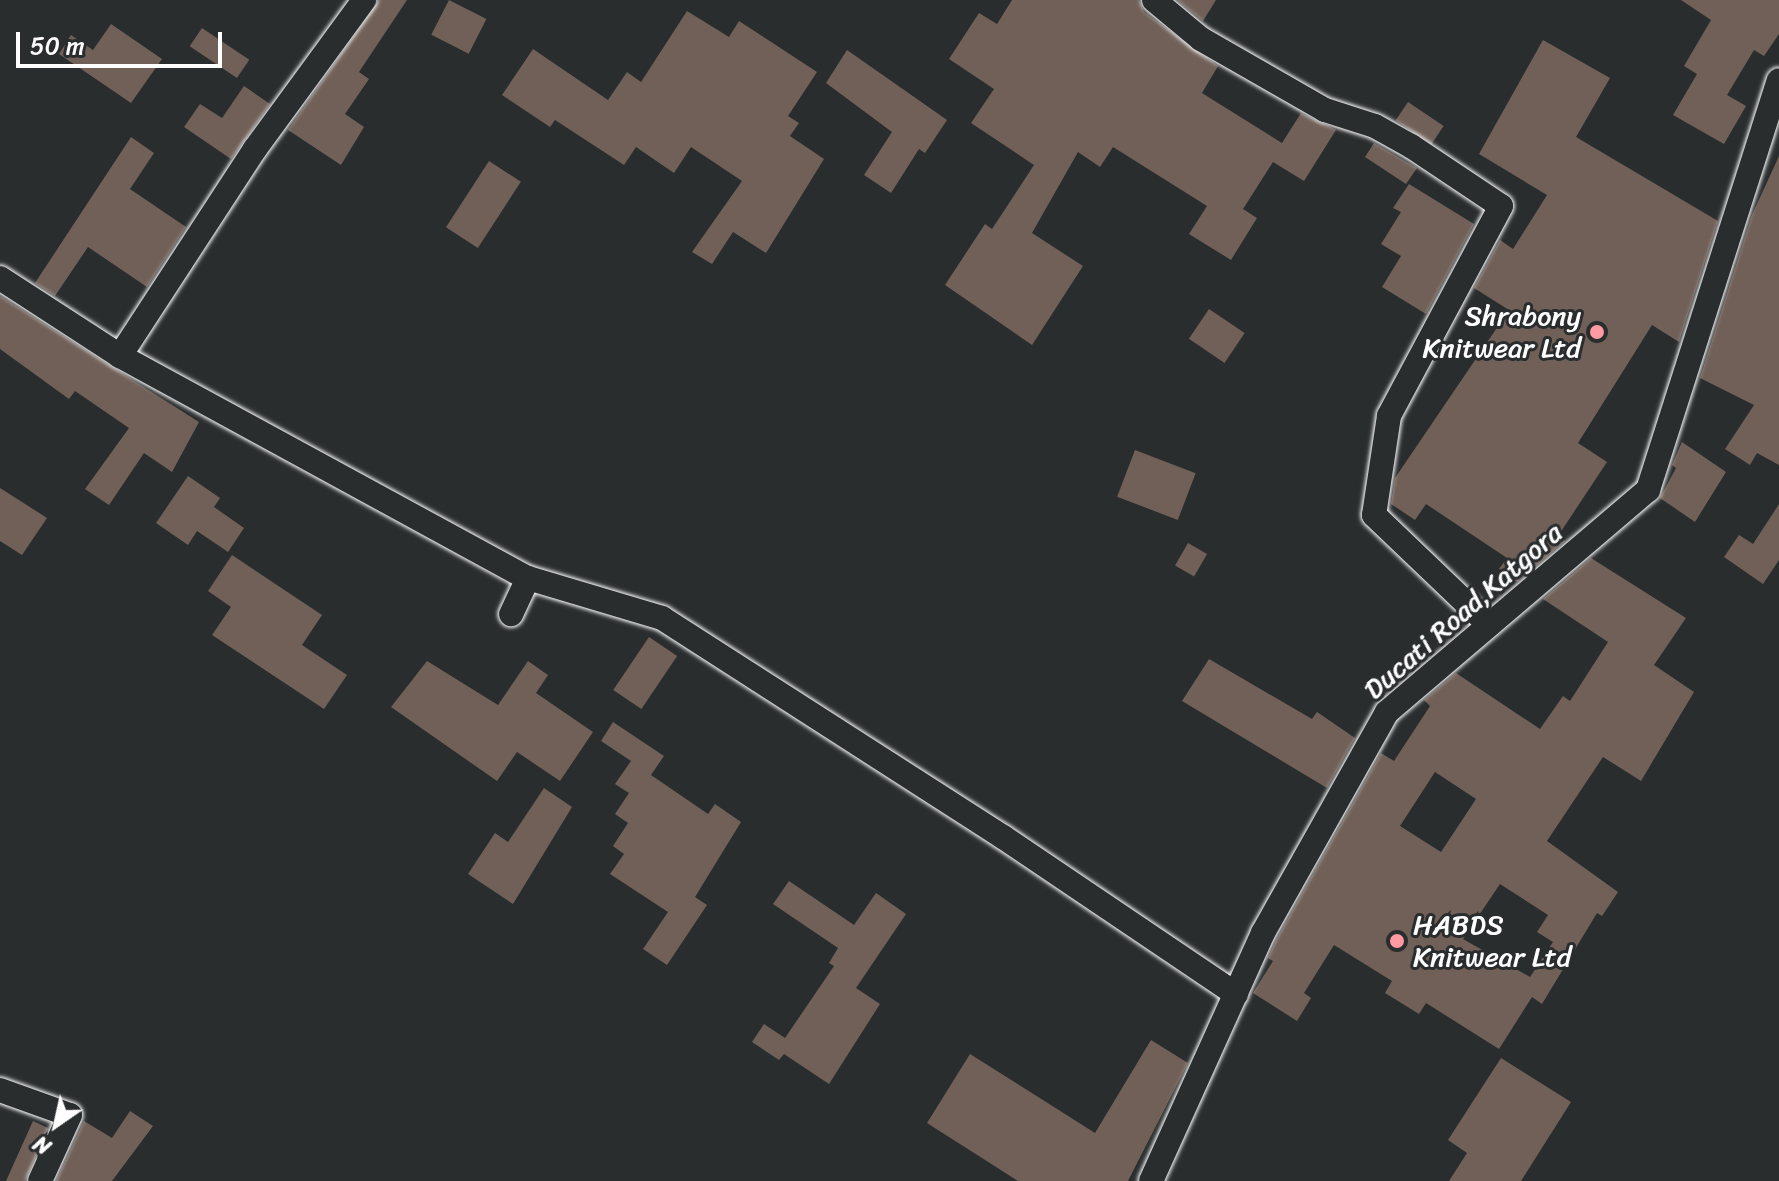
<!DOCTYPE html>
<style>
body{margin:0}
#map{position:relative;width:1779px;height:1181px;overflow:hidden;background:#2a2d2e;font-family:Sriracha,sans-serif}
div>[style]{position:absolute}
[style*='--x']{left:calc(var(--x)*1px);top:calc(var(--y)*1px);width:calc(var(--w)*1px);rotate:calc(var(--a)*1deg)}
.building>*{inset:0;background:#706058;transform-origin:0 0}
.roads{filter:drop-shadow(0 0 2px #fff) drop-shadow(0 0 2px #fff)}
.minor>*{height:24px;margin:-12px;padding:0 12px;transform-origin:12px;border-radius:12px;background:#2a2d2e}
.dots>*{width:22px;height:22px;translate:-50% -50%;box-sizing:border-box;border:4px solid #2a2d2e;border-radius:50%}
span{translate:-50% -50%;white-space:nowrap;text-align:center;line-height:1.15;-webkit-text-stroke:6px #2a2d2e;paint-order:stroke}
.poi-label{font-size:28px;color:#fff}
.right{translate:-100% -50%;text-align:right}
.left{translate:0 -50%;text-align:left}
.street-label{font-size:28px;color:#fff}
.north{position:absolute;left:16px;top:1085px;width:80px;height:80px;-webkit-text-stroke:6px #2a2d2e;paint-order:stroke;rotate:214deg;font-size:22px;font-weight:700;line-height:32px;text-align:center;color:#fff}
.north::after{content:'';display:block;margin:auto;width:28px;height:36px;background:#fff;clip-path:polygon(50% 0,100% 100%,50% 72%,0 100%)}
.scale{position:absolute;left:16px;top:32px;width:206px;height:36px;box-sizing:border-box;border:4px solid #fff;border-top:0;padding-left:10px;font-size:24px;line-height:28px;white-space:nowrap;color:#fff;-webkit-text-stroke:6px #2a2d2e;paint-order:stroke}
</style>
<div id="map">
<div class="building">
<div style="clip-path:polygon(379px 0,407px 0,359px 72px,369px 79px,345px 114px,364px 127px,341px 165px,288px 130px)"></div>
<div style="left:449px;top:0;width:42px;height:39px;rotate:27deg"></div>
<div style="clip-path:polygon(1012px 0,1139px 0,1144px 12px,1218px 66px,1202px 93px,1282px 143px,1301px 113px,1336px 130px,1304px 181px,1273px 162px,1243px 209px,1257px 218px,1231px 260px,1189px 234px,1207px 206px,1113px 147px,1100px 167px,1078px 152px,1032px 233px,1083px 266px,1032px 345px,945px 285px,985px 224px,992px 229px,1034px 165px,971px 123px,994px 89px,949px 59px,979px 13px,997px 24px)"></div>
<div style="clip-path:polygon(1177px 0,1216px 0,1203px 21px)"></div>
<div style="clip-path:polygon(1681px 0,1779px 0,1779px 34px,1764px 56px,1754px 50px,1727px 95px,1746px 106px,1724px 144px,1673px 115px,1697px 74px,1684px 66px,1711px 20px)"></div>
<div style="clip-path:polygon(687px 11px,729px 37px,739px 21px,817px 72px,788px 116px,799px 123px,790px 136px,824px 159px,766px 253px,733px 232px,712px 264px,692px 252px,742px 181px,691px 147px,674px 173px,636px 147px,624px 165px,555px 120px,550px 127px,502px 95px,533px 49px,608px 100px,627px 72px,641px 82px)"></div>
<div style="clip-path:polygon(111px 24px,162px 59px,131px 103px,59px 54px,71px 35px,93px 50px)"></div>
<div style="left:202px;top:28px;width:57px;height:22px;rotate:34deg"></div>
<div style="clip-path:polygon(1543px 40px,1610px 78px,1576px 137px,1718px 221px,1679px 342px,1652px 325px,1578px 443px,1607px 462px,1558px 536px,1565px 541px,1517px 582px,1499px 569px,1507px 558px,1426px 504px,1415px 520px,1391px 504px,1395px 478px,1509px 310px,1474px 288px,1500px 240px,1513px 249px,1547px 195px,1479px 154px)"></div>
<div style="clip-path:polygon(847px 50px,947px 120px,925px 153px,919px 149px,891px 193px,864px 175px,892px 132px,826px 83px)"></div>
<div style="clip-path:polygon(244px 86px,270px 104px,231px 159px,184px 127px,200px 104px,222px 118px)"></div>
<div style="left:1408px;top:102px;width:43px;height:22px;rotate:34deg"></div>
<div style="clip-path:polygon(131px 137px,154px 153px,130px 189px,186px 227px,147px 287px,88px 247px,55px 296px,35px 283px)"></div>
<div style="clip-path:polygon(1374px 143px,1417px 168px,1406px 184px,1365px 157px)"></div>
<div style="clip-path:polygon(1779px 156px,1779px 465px,1757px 453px,1750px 465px,1725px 449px,1754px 405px,1700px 378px,1752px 215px)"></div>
<div style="left:489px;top:161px;width:38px;height:79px;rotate:33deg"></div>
<div style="clip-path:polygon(1409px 184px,1474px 224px,1426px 314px,1382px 287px,1401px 256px,1381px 244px,1401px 212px,1393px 208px)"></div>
<div style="clip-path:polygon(0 296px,199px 422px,172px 472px,144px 453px,109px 505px,85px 489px,129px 428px,75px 391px,69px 399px,0 349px)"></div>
<div style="left:1209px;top:309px;width:43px;height:36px;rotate:34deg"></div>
<div style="clip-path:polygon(1682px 442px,1726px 472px,1695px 522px,1660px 498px,1676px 468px,1672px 465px)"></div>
<div style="left:1135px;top:450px;width:65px;height:50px;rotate:21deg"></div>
<div style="clip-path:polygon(188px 476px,220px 498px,214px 507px,244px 528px,228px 552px,197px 531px,188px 545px,156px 523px)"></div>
<div style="clip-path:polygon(0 488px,47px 518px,22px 555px,0 541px)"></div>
<div style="clip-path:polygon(1779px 504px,1779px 560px,1763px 584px,1724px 557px,1739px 535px,1753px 544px)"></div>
<div style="left:1188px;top:543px;width:22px;height:26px;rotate:30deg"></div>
<div style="clip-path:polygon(232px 555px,322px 615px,302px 645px,347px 675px,324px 709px,212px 635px,231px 607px,208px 591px)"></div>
<div style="clip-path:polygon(evenodd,1591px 558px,1686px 618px,1654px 665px,1694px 692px,1641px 781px,1603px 757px,1547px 841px,1618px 892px,1602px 916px,1597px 913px,1542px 1004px,1532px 997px,1499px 1049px,1426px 1003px,1419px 1014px,1385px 993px,1392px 981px,1334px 945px,1304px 993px,1311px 998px,1297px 1021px,1253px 993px,1273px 961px,1268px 958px,1276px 940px,1381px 753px,1394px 761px,1430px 706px,1424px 700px,1456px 673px,1540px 729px,1563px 696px,1570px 701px,1608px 642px,1543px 599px,1591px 558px,1435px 772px,1476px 799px,1441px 852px,1400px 826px,1435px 772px,1591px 558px,1500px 884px,1548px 915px,1537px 932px,1553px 942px,1530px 977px,1463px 939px,1500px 884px)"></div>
<div style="left:649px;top:637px;width:34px;height:64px;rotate:34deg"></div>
<div style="clip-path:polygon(1209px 659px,1312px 719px,1317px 712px,1355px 738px,1327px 788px,1182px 701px)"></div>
<div style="clip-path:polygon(427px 661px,498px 705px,528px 661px,548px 675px,536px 693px,593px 732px,560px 781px,517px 752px,497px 781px,391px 707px)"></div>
<div style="clip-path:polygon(613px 722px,664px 756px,651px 775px,708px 814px,715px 804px,741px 822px,695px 897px,707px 905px,667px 965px,643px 949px,668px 912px,610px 874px,624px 854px,613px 846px,628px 823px,615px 814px,629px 793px,615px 784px,631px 761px,601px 741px)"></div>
<div style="clip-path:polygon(544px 788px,572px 807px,513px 904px,468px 874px,495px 833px,508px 842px)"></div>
<div style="clip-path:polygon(789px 881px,854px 925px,876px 893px,906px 914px,856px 988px,880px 1004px,829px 1084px,784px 1054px,779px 1060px,752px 1042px,764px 1024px,785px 1038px,834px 966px,829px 963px,838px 948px,773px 904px)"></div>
<div style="clip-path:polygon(1151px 1040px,1188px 1063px,1128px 1181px,1018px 1181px,927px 1123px,970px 1054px,1095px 1133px)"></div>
<div style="clip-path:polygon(1501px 1058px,1571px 1102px,1521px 1181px,1449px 1181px,1467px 1153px,1448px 1140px)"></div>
<div style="clip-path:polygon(130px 1111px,153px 1126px,112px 1181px,56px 1181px,84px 1121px,112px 1138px)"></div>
<div style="clip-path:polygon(33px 1121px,48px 1128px,25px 1181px,6px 1181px)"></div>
</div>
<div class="roads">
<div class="minor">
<div style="--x:1154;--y:0;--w:61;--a:39.7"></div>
<div style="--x:1201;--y:39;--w:143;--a:29.8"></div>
<div style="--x:1325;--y:110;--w:52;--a:17.7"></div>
<div style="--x:1375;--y:126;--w:41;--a:29.1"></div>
<div style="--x:1411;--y:146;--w:108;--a:33.7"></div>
<div style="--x:1501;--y:206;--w:238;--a:118.1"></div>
<div style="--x:1389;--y:416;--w:100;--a:98.6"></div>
<div style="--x:1374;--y:515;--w:159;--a:43.7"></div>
<div style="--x:0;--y:278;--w:143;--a:33"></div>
<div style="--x:120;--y:356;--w:464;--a:28.6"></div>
<div style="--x:528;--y:578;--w:40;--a:115"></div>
<div style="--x:120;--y:356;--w:247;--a:-56.9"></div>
<div style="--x:255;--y:149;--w:185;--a:-53.8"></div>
<div style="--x:528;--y:578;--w:140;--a:16.6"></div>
<div style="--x:662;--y:618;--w:405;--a:32.7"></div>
<div style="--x:1003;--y:837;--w:281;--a:34"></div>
<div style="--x:0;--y:1090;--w:74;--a:19.7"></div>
<div style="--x:70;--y:1115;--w:72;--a:114.4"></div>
<div style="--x:1151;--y:1181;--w:272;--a:-65.7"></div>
<div style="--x:1263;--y:933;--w:253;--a:-60.7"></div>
<div style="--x:1387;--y:712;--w:343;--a:-40.4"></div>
<div style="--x:1648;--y:490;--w:430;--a:-72.3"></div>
</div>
</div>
<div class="dots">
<div style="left:1597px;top:332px;background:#ff9aa2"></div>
<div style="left:1397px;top:941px;background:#ff9aa2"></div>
</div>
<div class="poi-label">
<span class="right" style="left:1581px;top:332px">Shrabony<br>Knitwear Ltd</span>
<span class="left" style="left:1413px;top:941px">HABDS<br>Knitwear Ltd</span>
</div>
<div class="street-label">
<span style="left:1463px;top:611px;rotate:-41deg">Ducati Road,Katgora</span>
</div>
<div class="north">N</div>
<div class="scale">50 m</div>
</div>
